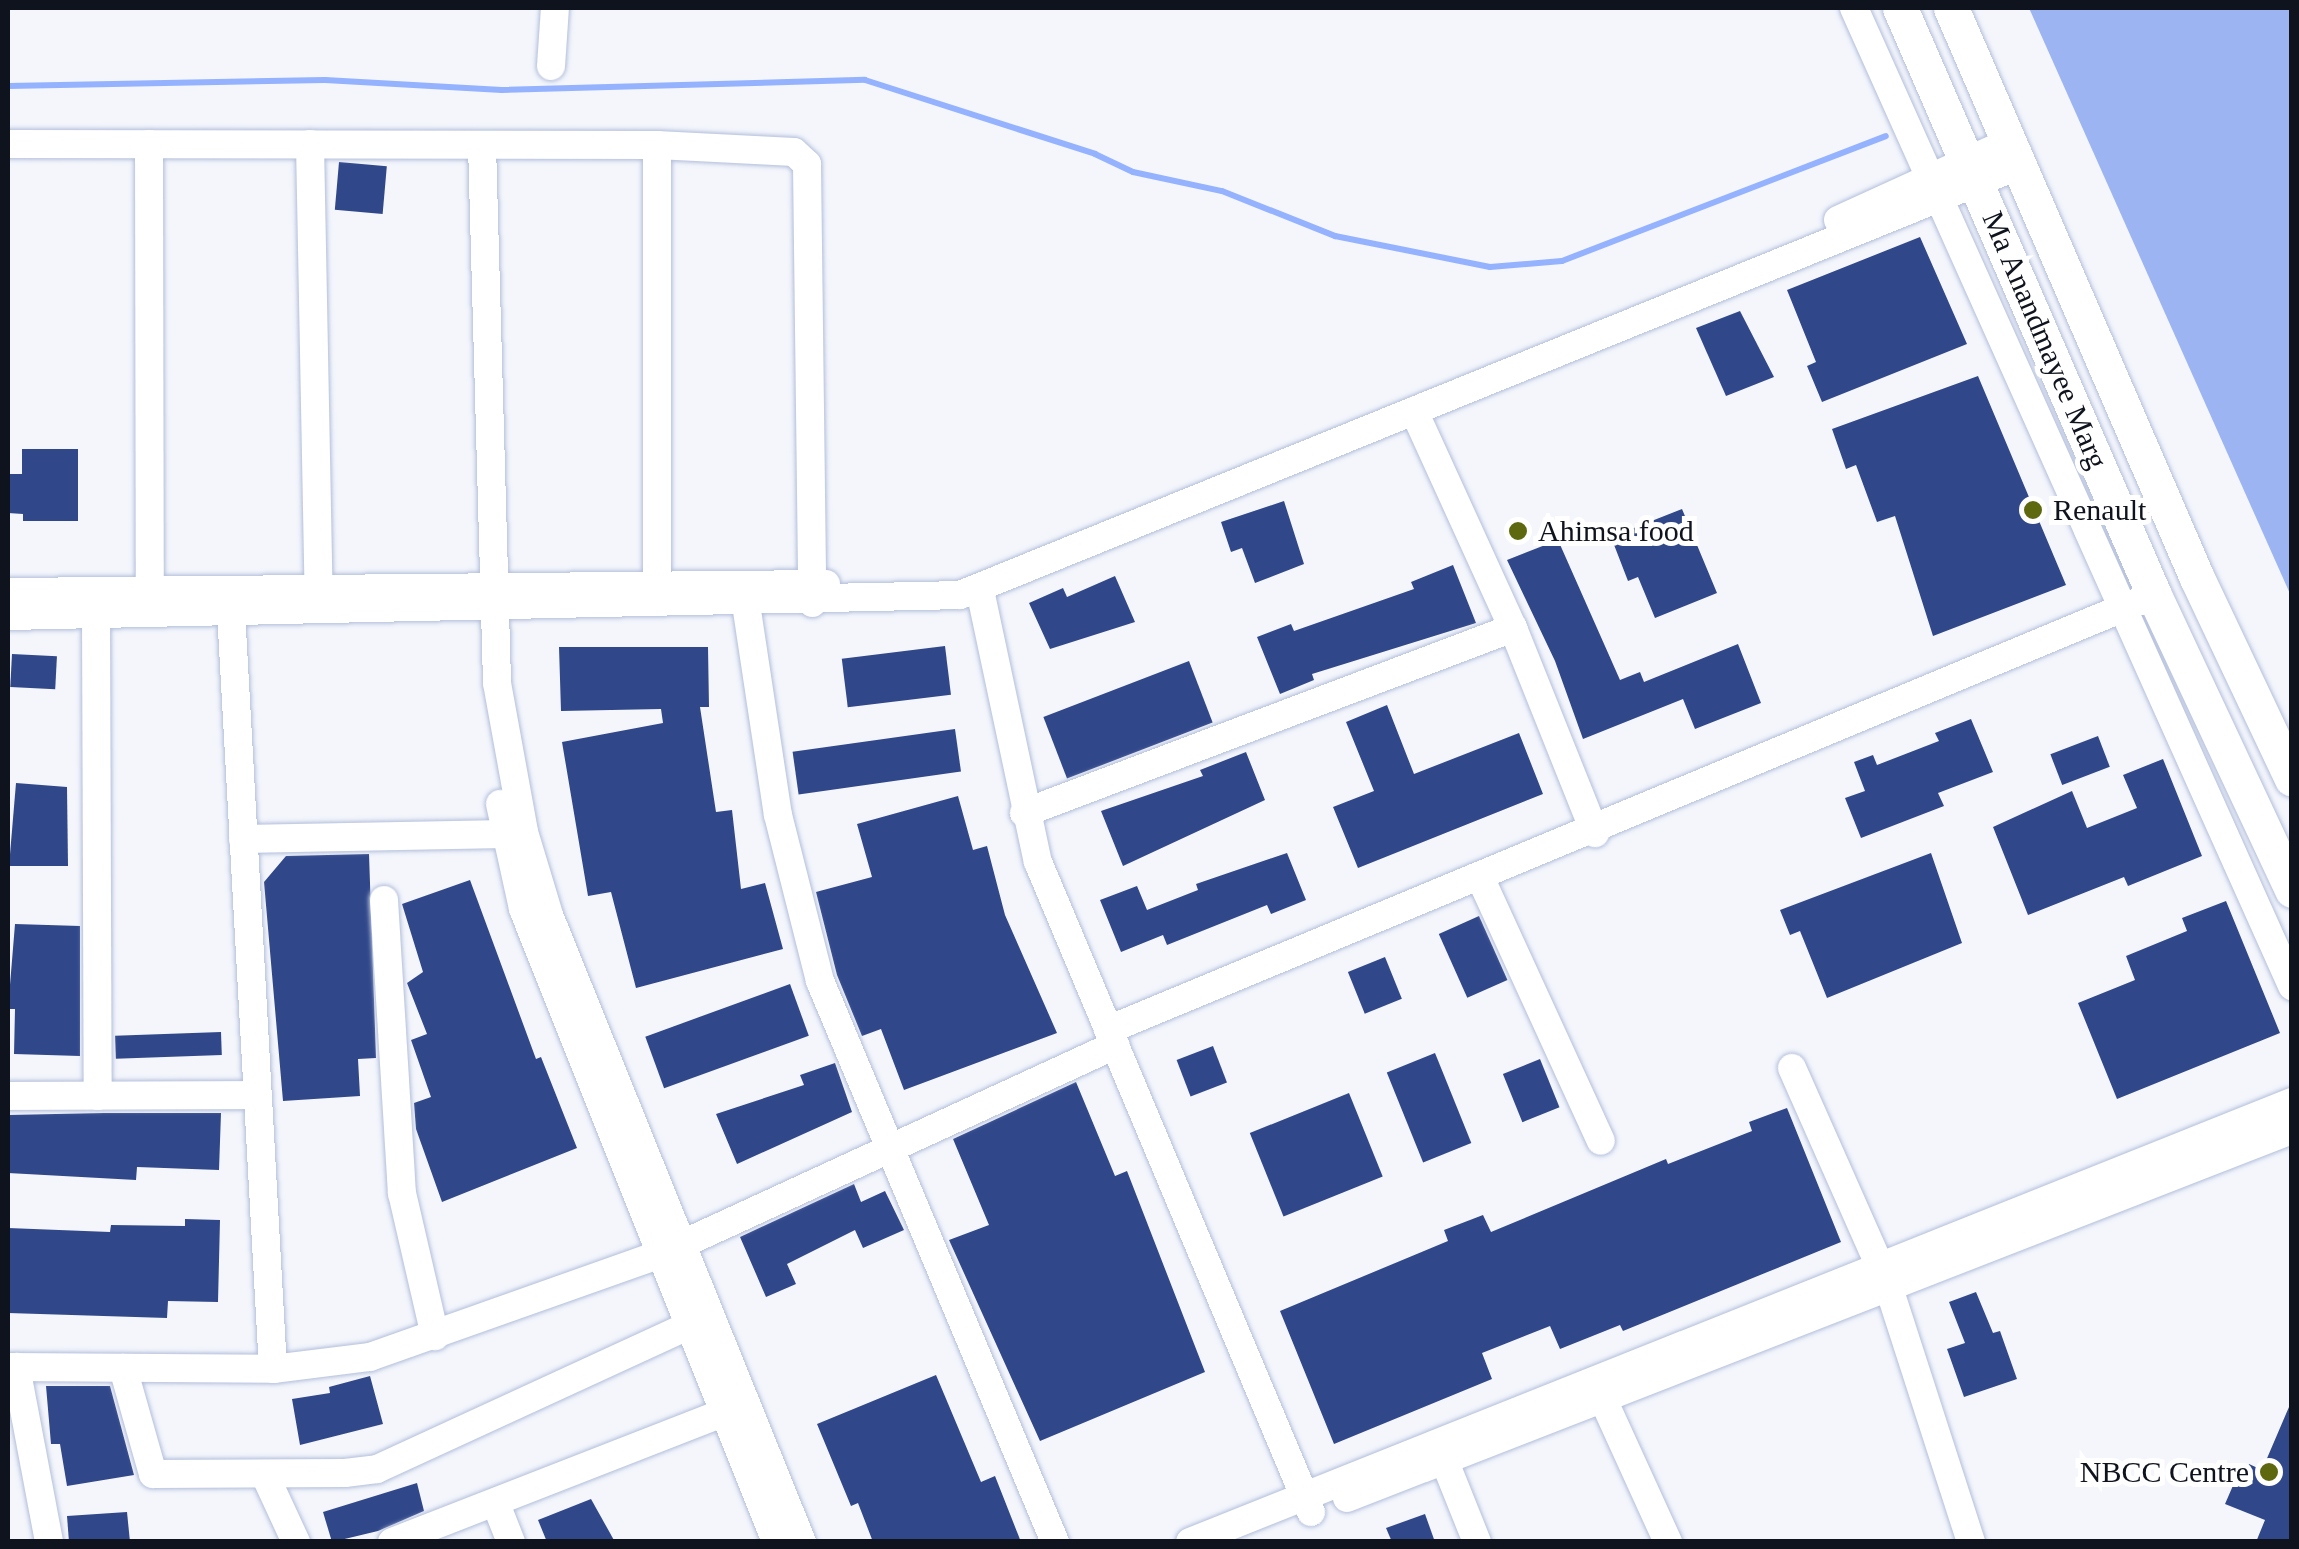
<!DOCTYPE html>
<style>
body{margin:0}
#map{position:relative;width:2299px;height:1549px;overflow:hidden;background:#f4f6fc;font-family:"Times New Roman",serif}
div>[style]{position:absolute}
[style*='--x']{left:calc(var(--x)*1px);top:calc(var(--y)*1px);width:calc(var(--w)*1px);rotate:calc(var(--a)*1deg)}
.forest>*{inset:0;background:#9cb5f2}
.stream>*{height:6px;margin:-3px;padding:0 3px;transform-origin:3px;border-radius:3px;background:#94b2fe}
.building>*{inset:0;background:#30478a;transform-origin:0 0}
.roads{filter:drop-shadow(0 0 2px #b2bedb) drop-shadow(0 0 2px #b2bedb)}
.minor>*{height:28px;margin:-14px;padding:0 14px;transform-origin:14px;border-radius:14px;background:#fff}
.major>*{height:35px;margin:-17.5px;padding:0 17.5px;transform-origin:17.5px;border-radius:17.5px;background:#fff}
.dots>*{width:28px;height:28px;translate:-50% -50%;box-sizing:border-box;border:5px solid #fff;border-radius:50%}
span{translate:-50% -50%;white-space:nowrap;text-align:center;line-height:1.15;-webkit-text-stroke:10px #fff;paint-order:stroke}
.street-label{font-size:30px;color:#0f131d}
.poi-label{font-size:30px;color:#0f131d}
.left{translate:0 -50%;text-align:left}
.right{translate:-100% -50%;text-align:right}
.frame{position:absolute;inset:0;border:10px solid #0f131d;pointer-events:none}
</style>
<div id="map">
<div class="forest">
<div style="clip-path:polygon(2029px 8px,2291px 8px,2291px 596px)"></div>
</div>
<div class="stream">
<div style="--x:8;--y:86;--w:317;--a:-1.1"></div>
<div style="--x:325;--y:80;--w:177;--a:3.2"></div>
<div style="--x:502;--y:90;--w:363;--a:-1.6"></div>
<div style="--x:865;--y:80;--w:242;--a:17.8"></div>
<div style="--x:1095;--y:154;--w:42;--a:25.3"></div>
<div style="--x:1133;--y:172;--w:91;--a:12.1"></div>
<div style="--x:1222;--y:191;--w:122;--a:21.7"></div>
<div style="--x:1335;--y:236;--w:158;--a:11.3"></div>
<div style="--x:1490;--y:267;--w:72;--a:-4.8"></div>
<div style="--x:1562;--y:261;--w:347;--a:-21.1"></div>
</div>
<div class="building">
<div style="left:339px;top:162px;width:48px;height:48px;rotate:5deg"></div>
<div style="clip-path:polygon(1920px 237px,1967px 344px,1822px 402px,1807px 366px,1816px 362px,1787px 290px)"></div>
<div style="clip-path:polygon(1740px 311px,1774px 377px,1726px 396px,1696px 328px)"></div>
<div style="clip-path:polygon(1978px 376px,2066px 585px,1933px 636px,1895px 516px,1877px 522px,1856px 465px,1846px 469px,1832px 429px)"></div>
<div style="clip-path:polygon(22px 449px,78px 449px,78px 521px,23px 521px,23px 514px,8px 513px,8px 474px,22px 474px)"></div>
<div style="clip-path:polygon(1284px 501px,1304px 564px,1255px 583px,1242px 548px,1231px 552px,1221px 522px)"></div>
<div style="clip-path:polygon(1682px 509px,1717px 593px,1655px 618px,1638px 577px,1628px 581px,1611px 537px)"></div>
<div style="clip-path:polygon(1558px 540px,1620px 680px,1640px 672px,1644px 682px,1738px 644px,1761px 703px,1695px 729px,1683px 699px,1583px 739px,1555px 661px,1507px 560px)"></div>
<div style="clip-path:polygon(1453px 565px,1476px 623px,1312px 674px,1314px 680px,1280px 694px,1257px 637px,1291px 624px,1294px 631px,1414px 589px,1411px 582px)"></div>
<div style="clip-path:polygon(1115px 576px,1135px 622px,1050px 649px,1029px 603px,1063px 588px,1067px 597px)"></div>
<div style="left:945px;top:646px;width:49px;height:104px;rotate:83deg"></div>
<div style="clip-path:polygon(559px 647px,708px 647px,709px 707px,700px 707px,716px 812px,732px 810px,741px 889px,765px 883px,783px 949px,636px 988px,611px 892px,588px 896px,562px 742px,663px 723px,661px 709px,561px 711px)"></div>
<div style="left:12px;top:654px;width:45px;height:33px;rotate:3deg"></div>
<div style="left:1189px;top:661px;width:66px;height:156px;rotate:69deg"></div>
<div style="clip-path:polygon(1387px 705px,1414px 774px,1519px 733px,1543px 794px,1358px 868px,1333px 807px,1374px 791px,1346px 722px)"></div>
<div style="clip-path:polygon(1971px 719px,1993px 772px,1938px 793px,1944px 806px,1861px 838px,1845px 798px,1865px 791px,1854px 762px,1873px 755px,1877px 765px,1939px 741px,1935px 733px)"></div>
<div style="left:955px;top:729px;width:43px;height:164px;rotate:82deg"></div>
<div style="left:2098px;top:736px;width:33px;height:51px;rotate:69deg"></div>
<div style="clip-path:polygon(1246px 752px,1265px 800px,1123px 866px,1101px 811px,1203px 776px,1200px 770px)"></div>
<div style="clip-path:polygon(2163px 759px,2202px 856px,2128px 886px,2124px 877px,2028px 915px,1993px 827px,2072px 791px,2087px 828px,2137px 808px,2123px 775px)"></div>
<div style="clip-path:polygon(16px 783px,67px 787px,68px 866px,9px 866px)"></div>
<div style="clip-path:polygon(958px 796px,973px 850px,987px 846px,1005px 915px,1057px 1033px,904px 1090px,881px 1029px,862px 1036px,837px 975px,816px 892px,872px 877px,857px 824px)"></div>
<div style="clip-path:polygon(1287px 853px,1306px 900px,1271px 914px,1267px 905px,1167px 945px,1163px 935px,1121px 952px,1100px 900px,1137px 886px,1147px 910px,1198px 890px,1196px 884px)"></div>
<div style="clip-path:polygon(1931px 853px,1962px 943px,1827px 998px,1800px 931px,1790px 935px,1780px 910px)"></div>
<div style="clip-path:polygon(369px 854px,376px 1058px,358px 1059px,360px 1096px,283px 1101px,264px 882px,286px 856px)"></div>
<div style="clip-path:polygon(470px 880px,536px 1059px,541px 1057px,577px 1148px,442px 1202px,416px 1129px,414px 1103px,431px 1097px,411px 1040px,427px 1034px,407px 983px,423px 972px,402px 904px)"></div>
<div style="clip-path:polygon(2226px 901px,2280px 1033px,2117px 1099px,2078px 1003px,2135px 980px,2126px 956px,2187px 931px,2182px 918px)"></div>
<div style="left:1479px;top:916px;width:70px;height:44px;rotate:66deg"></div>
<div style="clip-path:polygon(15px 924px,80px 926px,80px 1056px,14px 1054px,15px 1009px,8px 1009px)"></div>
<div style="left:1385px;top:957px;width:45px;height:40px;rotate:68deg"></div>
<div style="left:790px;top:984px;width:55px;height:154px;rotate:70deg"></div>
<div style="left:221px;top:1032px;width:23px;height:106px;rotate:88deg"></div>
<div style="left:1213px;top:1046px;width:39px;height:39px;rotate:69deg"></div>
<div style="left:1435px;top:1053px;width:97px;height:52px;rotate:68deg"></div>
<div style="left:1540px;top:1059px;width:52px;height:40px;rotate:68deg"></div>
<div style="clip-path:polygon(835px 1063px,852px 1112px,737px 1164px,716px 1114px,804px 1085px,800px 1075px)"></div>
<div style="clip-path:polygon(1076px 1082px,1115px 1176px,1127px 1171px,1205px 1372px,1040px 1441px,949px 1240px,989px 1225px,953px 1139px)"></div>
<div style="left:1349px;top:1093px;width:90px;height:107px;rotate:68deg"></div>
<div style="clip-path:polygon(1787px 1108px,1841px 1242px,1623px 1331px,1620px 1325px,1560px 1349px,1550px 1326px,1482px 1353px,1492px 1379px,1334px 1444px,1280px 1311px,1448px 1241px,1444px 1230px,1483px 1215px,1491px 1232px,1666px 1159px,1668px 1164px,1752px 1131px,1749px 1122px)"></div>
<div style="clip-path:polygon(104px 1113px,221px 1113px,219px 1170px,137px 1167px,136px 1180px,8px 1173px,8px 1115px)"></div>
<div style="clip-path:polygon(854px 1184px,861px 1202px,885px 1191px,904px 1230px,863px 1248px,855px 1230px,787px 1264px,796px 1284px,766px 1297px,740px 1237px)"></div>
<div style="clip-path:polygon(185px 1219px,220px 1220px,218px 1302px,168px 1301px,167px 1318px,8px 1313px,8px 1228px,110px 1232px,111px 1225px,185px 1226px)"></div>
<div style="clip-path:polygon(1976px 1292px,1993px 1333px,2000px 1331px,2017px 1379px,1964px 1397px,1947px 1349px,1965px 1343px,1949px 1302px)"></div>
<div style="clip-path:polygon(936px 1375px,981px 1482px,995px 1476px,1021px 1542px,873px 1542px,858px 1503px,851px 1506px,817px 1424px)"></div>
<div style="clip-path:polygon(370px 1376px,383px 1424px,300px 1445px,292px 1399px,330px 1393px,329px 1387px)"></div>
<div style="clip-path:polygon(46px 1386px,110px 1386px,134px 1475px,67px 1486px,60px 1444px,51px 1444px)"></div>
<div style="clip-path:polygon(2292px 1400px,2292px 1542px,2256px 1542px,2265px 1520px,2225px 1504px,2238px 1474px,2244px 1477px,2249px 1464px,2262px 1470px)"></div>
<div style="clip-path:polygon(417px 1483px,424px 1511px,378px 1531px,332px 1542px,323px 1512px)"></div>
<div style="clip-path:polygon(591px 1499px,615px 1542px,547px 1542px,538px 1520px)"></div>
<div style="clip-path:polygon(127px 1512px,130px 1542px,69px 1542px,67px 1516px)"></div>
<div style="clip-path:polygon(1425px 1514px,1435px 1542px,1392px 1542px,1386px 1528px)"></div>
</div>
<div class="roads">
<div class="minor">
<div style="--x:1854;--y:8;--w:1072;--a:65.87"></div>
<div style="--x:551;--y:66;--w:58;--a:-86.1"></div>
<div style="--x:8;--y:144;--w:649;--a:0.09"></div>
<div style="--x:657;--y:145;--w:137;--a:2.9"></div>
<div style="--x:794;--y:152;--w:18;--a:43"></div>
<div style="--x:807;--y:164;--w:439;--a:89.3"></div>
<div style="--x:149;--y:144;--w:464;--a:89.9"></div>
<div style="--x:310;--y:144;--w:459;--a:88.9"></div>
<div style="--x:482;--y:145;--w:538;--a:88.4"></div>
<div style="--x:497;--y:683;--w:151;--a:79.7"></div>
<div style="--x:524;--y:832;--w:87;--a:73.2"></div>
<div style="--x:549;--y:915;--w:676;--a:68.03"></div>
<div style="--x:657;--y:145;--w:454;--a:90"></div>
<div style="--x:1838;--y:220;--w:188;--a:-24.5"></div>
<div style="--x:1414;--y:411;--w:239;--a:65.5"></div>
<div style="--x:1513;--y:628;--w:221;--a:68.2"></div>
<div style="--x:980;--y:590;--w:278;--a:78"></div>
<div style="--x:1038;--y:862;--w:705;--a:67.22"></div>
<div style="--x:8;--y:592;--w:818;--a:-0.56"></div>
<div style="--x:746;--y:604;--w:213;--a:81.4"></div>
<div style="--x:778;--y:815;--w:171;--a:75.8"></div>
<div style="--x:820;--y:981;--w:608;--a:67.27"></div>
<div style="--x:231;--y:611;--w:759;--a:86.83"></div>
<div style="--x:96;--y:614;--w:482;--a:89.8"></div>
<div style="--x:8;--y:616;--w:952;--a:-1.26"></div>
<div style="--x:960;--y:595;--w:1144;--a:-22.08"></div>
<div style="--x:500;--y:804;--w:107;--a:77.6"></div>
<div style="--x:523;--y:909;--w:682;--a:68.21"></div>
<div style="--x:1024;--y:813;--w:523;--a:-20.72"></div>
<div style="--x:243;--y:839;--w:262;--a:-1.1"></div>
<div style="--x:1480;--y:877;--w:290;--a:65.4"></div>
<div style="--x:384;--y:900;--w:294;--a:86.5"></div>
<div style="--x:402;--y:1193;--w:147;--a:77"></div>
<div style="--x:1108;--y:1030;--w:1133;--a:-22.58"></div>
<div style="--x:1792;--y:1068;--w:237;--a:66.1"></div>
<div style="--x:1888;--y:1285;--w:270;--a:72.1"></div>
<div style="--x:8;--y:1096;--w:249;--a:-0.2"></div>
<div style="--x:8;--y:1367;--w:265;--a:0.4"></div>
<div style="--x:273;--y:1369;--w:98;--a:-7.1"></div>
<div style="--x:370;--y:1357;--w:311;--a:-19.5"></div>
<div style="--x:663;--y:1253;--w:498;--a:-24.7"></div>
<div style="--x:16;--y:1367;--w:178;--a:79.3"></div>
<div style="--x:123;--y:1368;--w:110;--a:74.2"></div>
<div style="--x:153;--y:1474;--w:192;--a:-0.3"></div>
<div style="--x:345;--y:1473;--w:32;--a:-7"></div>
<div style="--x:377;--y:1469;--w:347;--a:-24.7"></div>
<div style="--x:1596;--y:1384;--w:174;--a:65.5"></div>
<div style="--x:1445;--y:1462;--w:86;--a:68.2"></div>
<div style="--x:265;--y:1475;--w:74;--a:65.2"></div>
<div style="--x:1347;--y:1498;--w:1014;--a:-21.28"></div>
<div style="--x:496;--y:1504;--w:41;--a:68.5"></div>
<div style="--x:392;--y:1542;--w:357;--a:-21.3"></div>
<div style="--x:1190;--y:1542;--w:1187;--a:-21.77"></div>
</div>
<div class="major">
<div style="--x:1900;--y:8;--w:640;--a:66.6"></div>
<div style="--x:2154;--y:595;--w:326;--a:64.9"></div>
<div style="--x:1951;--y:8;--w:621;--a:66.66"></div>
<div style="--x:2197;--y:578;--w:222;--a:64.7"></div>
</div>
</div>
<div class="dots">
<div style="left:2033px;top:510px;background:#5e690f"></div>
<div style="left:1518px;top:531px;background:#5e690f"></div>
<div style="left:2269px;top:1472px;background:#5e690f"></div>
</div>
<div class="street-label">
<span style="left:2045px;top:340px;rotate:67deg">Ma Anandmayee Marg</span>
</div>
<div class="poi-label">
<span class="left" style="left:2053px;top:510px">Renault</span>
<span class="left" style="left:1538px;top:531px">Ahimsa food</span>
<span class="right" style="left:2249px;top:1472px">NBCC Centre</span>
</div>
<div class="frame"></div>
</div>
